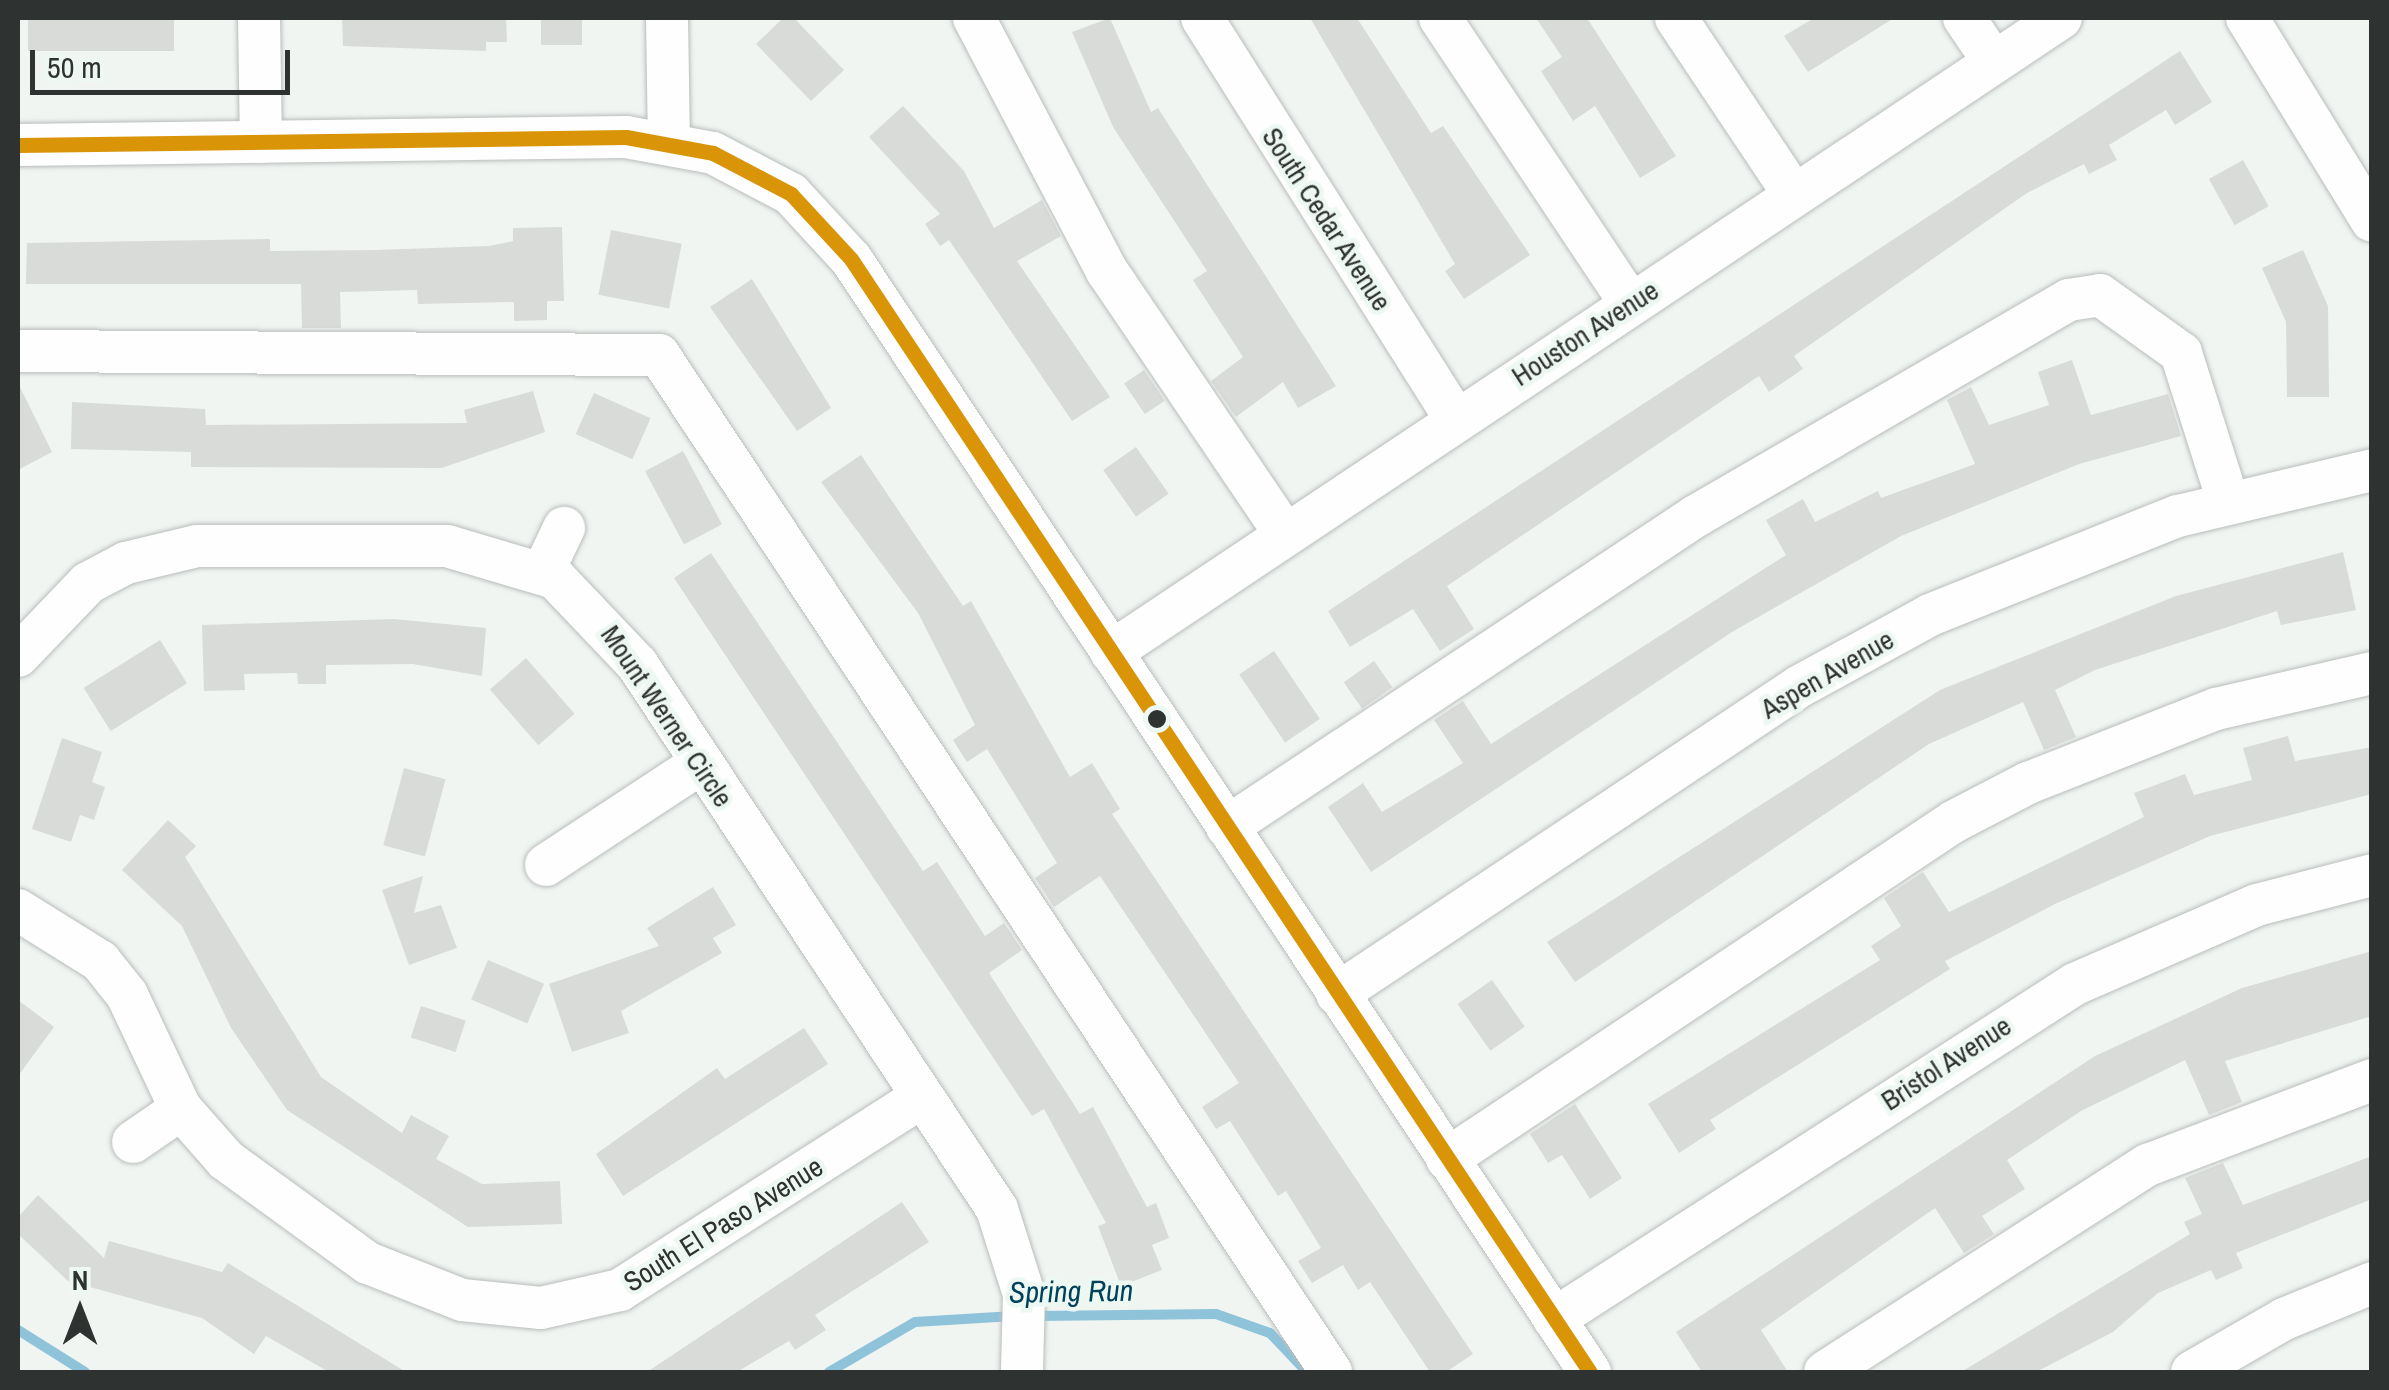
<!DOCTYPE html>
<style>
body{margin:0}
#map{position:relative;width:2389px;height:1390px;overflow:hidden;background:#f0f5f2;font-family:"Archivo Narrow",sans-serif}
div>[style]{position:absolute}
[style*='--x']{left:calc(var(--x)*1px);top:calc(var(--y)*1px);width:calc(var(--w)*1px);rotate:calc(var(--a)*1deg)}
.stream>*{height:10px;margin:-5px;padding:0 5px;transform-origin:5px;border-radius:5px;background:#8ec3da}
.building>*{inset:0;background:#d9dbd8;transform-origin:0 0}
.roads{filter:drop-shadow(0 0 2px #b9bdbb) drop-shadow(0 0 2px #b9bdbb)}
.minor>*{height:42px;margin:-21px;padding:0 21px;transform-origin:21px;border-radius:21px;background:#fdfefd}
.bus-1>*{height:15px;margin:-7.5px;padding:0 7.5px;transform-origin:7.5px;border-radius:7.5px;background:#d99507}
.dots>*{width:28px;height:28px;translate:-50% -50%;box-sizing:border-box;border:5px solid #edf8f2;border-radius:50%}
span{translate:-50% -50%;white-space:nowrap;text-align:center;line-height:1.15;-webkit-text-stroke:9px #edf8f2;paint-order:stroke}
.street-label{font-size:28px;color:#2e3230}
.water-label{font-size:30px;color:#00425b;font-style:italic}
.frame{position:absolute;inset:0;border:20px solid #2e3230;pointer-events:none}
.north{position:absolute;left:30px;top:1260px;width:100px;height:100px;-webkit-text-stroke:8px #edf8f2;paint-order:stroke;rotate:0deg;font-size:28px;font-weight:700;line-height:40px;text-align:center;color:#2e3230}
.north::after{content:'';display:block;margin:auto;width:35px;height:45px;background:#2e3230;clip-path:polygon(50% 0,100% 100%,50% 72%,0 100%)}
.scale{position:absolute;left:30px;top:50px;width:260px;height:45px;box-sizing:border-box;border:5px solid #2e3230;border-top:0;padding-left:12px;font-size:30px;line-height:35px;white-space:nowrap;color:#2e3230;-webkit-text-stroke:8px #edf8f2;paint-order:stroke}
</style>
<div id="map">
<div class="stream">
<div style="--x:1036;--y:1316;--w:180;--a:-0.6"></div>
<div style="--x:1216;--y:1314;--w:57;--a:19.4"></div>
<div style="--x:1270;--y:1333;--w:50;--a:46.6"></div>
<div style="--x:18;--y:1330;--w:79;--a:32.1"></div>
<div style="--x:829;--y:1372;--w:99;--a:-30.2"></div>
<div style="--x:915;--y:1322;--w:99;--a:-3.5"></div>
</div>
<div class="building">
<div style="left:28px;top:18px;width:146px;height:33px"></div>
<div style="clip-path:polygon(342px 18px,506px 18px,507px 42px,486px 42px,486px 51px,343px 46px)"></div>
<div style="left:541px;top:18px;width:41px;height:27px"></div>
<div style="clip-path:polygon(783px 18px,794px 18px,844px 70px,811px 101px,756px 44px)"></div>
<div style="clip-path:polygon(1110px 18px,1151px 112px,1158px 108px,1336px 386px,1298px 408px,1283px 382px,1236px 417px,1211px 381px,1243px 357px,1193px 280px,1207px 271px,1113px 127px,1072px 32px)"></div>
<div style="clip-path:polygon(1310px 18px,1357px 18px,1431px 133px,1443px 126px,1530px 255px,1464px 299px,1445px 271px,1455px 264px)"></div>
<div style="clip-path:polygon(1536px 18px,1587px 18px,1676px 156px,1640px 178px,1595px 106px,1573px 121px,1541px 71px,1562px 57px)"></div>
<div style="clip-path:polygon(1814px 18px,1894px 18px,1808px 72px,1784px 36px)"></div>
<div style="clip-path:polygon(2180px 51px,2212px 102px,2175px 125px,2166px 110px,2109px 145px,2117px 160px,2089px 174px,2084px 164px,2027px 193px,1794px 356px,1803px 369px,1769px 392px,1759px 376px,1447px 586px,1474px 629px,1440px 651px,1413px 609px,1350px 647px,1328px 611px)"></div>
<div style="clip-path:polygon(903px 106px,964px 171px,994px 228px,1042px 200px,1061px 236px,1017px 261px,1110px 397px,1072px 421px,949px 240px,940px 246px,925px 224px,940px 214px,869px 137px)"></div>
<div style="left:2243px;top:160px;width:53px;height:39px;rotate:61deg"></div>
<div style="clip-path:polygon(562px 227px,564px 301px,547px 301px,547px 320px,514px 321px,514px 302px,418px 304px,417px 290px,340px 292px,341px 328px,302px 328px,301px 284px,26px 284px,27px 243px,270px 239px,270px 251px,376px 250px,489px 246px,513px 241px,513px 228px)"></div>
<div style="left:611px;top:230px;width:72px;height:66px;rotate:11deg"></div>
<div style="clip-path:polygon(2303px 250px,2328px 306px,2329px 397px,2287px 397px,2286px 322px,2262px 268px)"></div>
<div style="clip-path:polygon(752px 279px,831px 408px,797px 431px,710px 307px)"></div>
<div style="clip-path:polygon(2072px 360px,2091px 415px,2168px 394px,2181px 436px,2079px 464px,1901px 536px,1732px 632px,1371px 872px,1328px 807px,1363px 783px,1382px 812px,1463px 763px,1434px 720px,1463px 701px,1491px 744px,1786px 555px,1766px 520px,1803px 499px,1815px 522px,1878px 491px,1881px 498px,1975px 464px,1947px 400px,1971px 387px,1989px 425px,2049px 405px,2038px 372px)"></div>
<div style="left:1144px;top:370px;width:37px;height:24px;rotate:56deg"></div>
<div style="clip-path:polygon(18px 383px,52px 452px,18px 470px)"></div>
<div style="clip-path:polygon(533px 391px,545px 432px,442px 468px,191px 467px,191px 452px,71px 449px,72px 402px,205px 409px,206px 425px,467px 423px,464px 410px)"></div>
<div style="left:594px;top:393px;width:62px;height:45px;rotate:24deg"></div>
<div style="left:1136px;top:447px;width:57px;height:40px;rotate:55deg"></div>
<div style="left:683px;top:451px;width:83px;height:43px;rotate:62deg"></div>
<div style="clip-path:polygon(861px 455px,963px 606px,971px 601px,1070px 777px,1092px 763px,1120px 809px,1112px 814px,1473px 1354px,1446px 1372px,1430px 1372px,1370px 1282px,1358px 1290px,1343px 1265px,1312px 1283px,1298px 1261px,1321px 1248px,1286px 1191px,1278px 1196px,1230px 1121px,1216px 1129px,1202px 1107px,1239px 1083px,1100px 876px,1054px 907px,1035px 878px,1057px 863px,987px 749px,967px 762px,953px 740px,975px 725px,918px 613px,821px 482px)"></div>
<div style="clip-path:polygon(2343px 552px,2356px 610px,2281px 625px,2277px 611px,2095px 670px,2055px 690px,2076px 737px,2044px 750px,2023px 702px,1929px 744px,1575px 982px,1547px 942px,1940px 690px,2176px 596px)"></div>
<div style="clip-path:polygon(711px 553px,923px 871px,937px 862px,985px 936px,1004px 923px,1022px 950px,989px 973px,1080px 1114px,1093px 1107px,1147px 1207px,1156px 1203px,1169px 1238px,1152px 1245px,1162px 1270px,1121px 1286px,1098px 1226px,1106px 1223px,1044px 1109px,1032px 1116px,674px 578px)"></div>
<div style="clip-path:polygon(394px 619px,486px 628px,482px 676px,413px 664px,326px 665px,326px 684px,298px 684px,297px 673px,244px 674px,245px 690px,204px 691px,202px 625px)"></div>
<div style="left:160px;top:640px;width:51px;height:90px;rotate:58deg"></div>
<div style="left:1274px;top:651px;width:82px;height:42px;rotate:56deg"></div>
<div style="left:526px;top:658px;width:74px;height:48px;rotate:49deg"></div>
<div style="left:1374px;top:661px;width:32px;height:37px;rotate:55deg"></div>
<div style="clip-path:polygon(2288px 736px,2295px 761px,2372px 747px,2372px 794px,2210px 836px,2055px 904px,1945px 961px,1950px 969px,1710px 1120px,1716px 1129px,1679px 1153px,1648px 1104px,1880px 960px,1871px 946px,1901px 926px,1884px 898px,1923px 872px,1949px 912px,2144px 817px,2134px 793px,2185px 774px,2194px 795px,2252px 780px,2243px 748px)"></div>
<div style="clip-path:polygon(62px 738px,102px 752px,92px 782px,105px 787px,94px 820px,80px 815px,71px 842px,32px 829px)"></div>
<div style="left:404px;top:768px;width:43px;height:80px;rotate:15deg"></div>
<div style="clip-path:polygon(168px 820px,196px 846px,185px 857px,321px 1077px,402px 1133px,411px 1115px,449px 1136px,436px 1159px,482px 1184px,560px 1181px,562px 1224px,468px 1227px,287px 1110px,231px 1028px,182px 926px,122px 870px)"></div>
<div style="clip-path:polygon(423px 876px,414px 913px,441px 905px,457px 948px,409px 965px,382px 890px)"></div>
<div style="clip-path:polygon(713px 887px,736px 925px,713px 938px,722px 953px,621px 1011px,629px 1033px,572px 1052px,549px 984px,659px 946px,647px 928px)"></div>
<div style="clip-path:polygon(2372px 951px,2372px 1016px,2225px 1061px,2242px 1102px,2209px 1115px,2185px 1060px,2081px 1111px,2007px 1160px,2025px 1189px,1982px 1216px,1994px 1234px,1964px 1253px,1935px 1208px,1761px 1330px,1788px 1372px,1702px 1372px,1676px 1332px,2095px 1056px,2242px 988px)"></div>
<div style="left:488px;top:960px;width:61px;height:43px;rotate:23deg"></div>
<div style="left:1492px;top:980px;width:57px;height:42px;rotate:55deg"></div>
<div style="clip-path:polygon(18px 1000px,54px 1027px,18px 1076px)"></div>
<div style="left:421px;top:1006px;width:47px;height:33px;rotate:18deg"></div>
<div style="clip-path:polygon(804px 1028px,828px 1064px,623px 1196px,596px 1154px,717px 1068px,725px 1079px)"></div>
<div style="clip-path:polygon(1575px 1104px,1622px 1178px,1590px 1199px,1562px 1155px,1548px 1163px,1530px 1134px)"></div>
<div style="clip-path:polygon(2372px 1156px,2372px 1199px,2236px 1253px,2243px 1268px,2216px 1280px,2211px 1270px,2158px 1293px,2113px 1332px,2036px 1372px,1961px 1372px,2190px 1234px,2184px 1222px,2202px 1214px,2185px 1178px,2223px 1163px,2243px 1205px)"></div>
<div style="clip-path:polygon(38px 1195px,104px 1258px,109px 1241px,222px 1272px,228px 1263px,406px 1372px,329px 1372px,266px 1336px,254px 1354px,202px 1318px,68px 1281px,18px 1234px,18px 1217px)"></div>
<div style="clip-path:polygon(902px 1202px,929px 1242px,815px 1315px,826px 1330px,795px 1350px,789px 1341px,737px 1372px,647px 1372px)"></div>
</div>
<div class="roads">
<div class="minor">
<div style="--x:259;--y:18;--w:124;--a:89.1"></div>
<div style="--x:667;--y:18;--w:125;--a:89.1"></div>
<div style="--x:974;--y:18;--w:286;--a:62.3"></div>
<div style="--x:1107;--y:271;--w:318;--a:55.9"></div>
<div style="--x:1202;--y:18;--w:473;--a:57.7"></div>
<div style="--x:1440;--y:18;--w:343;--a:56.3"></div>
<div style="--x:1676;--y:18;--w:213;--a:56.3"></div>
<div style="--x:1964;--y:18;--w:53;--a:55.7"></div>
<div style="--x:2247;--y:18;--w:238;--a:58.4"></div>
<div style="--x:18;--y:145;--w:608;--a:-0.75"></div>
<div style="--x:626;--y:137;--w:88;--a:10.4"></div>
<div style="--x:713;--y:153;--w:88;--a:27.7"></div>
<div style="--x:791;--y:194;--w:88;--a:47.3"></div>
<div style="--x:851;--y:259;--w:1336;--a:56.42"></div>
<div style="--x:18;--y:351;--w:641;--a:0.36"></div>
<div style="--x:659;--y:355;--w:1219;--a:56.54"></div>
<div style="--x:543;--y:572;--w:49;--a:-64.5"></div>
<div style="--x:1111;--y:652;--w:1142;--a:-33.72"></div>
<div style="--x:18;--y:656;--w:101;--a:-46.2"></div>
<div style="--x:88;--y:583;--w:43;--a:-27.8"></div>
<div style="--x:126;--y:563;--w:73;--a:-13.5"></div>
<div style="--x:197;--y:546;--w:250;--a:0"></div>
<div style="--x:447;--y:546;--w:113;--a:16.5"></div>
<div style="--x:555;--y:578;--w:119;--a:46.4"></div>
<div style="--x:637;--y:664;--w:653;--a:56.55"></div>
<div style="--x:997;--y:1209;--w:89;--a:72.4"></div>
<div style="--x:1024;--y:1294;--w:78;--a:91.5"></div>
<div style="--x:1227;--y:827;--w:563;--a:-33.55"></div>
<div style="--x:1696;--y:516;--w:431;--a:-30.1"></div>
<div style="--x:2069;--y:300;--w:31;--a:-9"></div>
<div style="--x:2100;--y:295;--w:100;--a:35.6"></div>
<div style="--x:2181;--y:353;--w:155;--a:72.4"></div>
<div style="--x:546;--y:865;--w:184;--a:-33.3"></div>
<div style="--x:18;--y:910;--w:97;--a:31.9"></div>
<div style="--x:100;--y:961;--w:43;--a:51.5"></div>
<div style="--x:127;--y:995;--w:126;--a:64.7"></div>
<div style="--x:181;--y:1109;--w:68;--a:48.6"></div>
<div style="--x:226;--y:1160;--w:175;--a:36"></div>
<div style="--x:368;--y:1263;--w:101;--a:21.5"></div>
<div style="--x:462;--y:1300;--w:79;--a:5.8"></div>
<div style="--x:541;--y:1308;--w:81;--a:-12.8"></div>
<div style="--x:620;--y:1290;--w:358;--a:-32.6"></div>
<div style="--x:1337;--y:994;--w:556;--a:-33.63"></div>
<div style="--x:1800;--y:686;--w:148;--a:-28.6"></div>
<div style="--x:1930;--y:615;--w:267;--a:-21.8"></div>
<div style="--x:2178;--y:516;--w:199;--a:-13.3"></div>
<div style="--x:133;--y:1142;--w:58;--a:-34.5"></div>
<div style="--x:1447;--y:1159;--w:608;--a:-33.66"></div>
<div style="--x:1953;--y:822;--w:85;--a:-27.5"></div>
<div style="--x:2028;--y:783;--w:202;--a:-21.5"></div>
<div style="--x:2216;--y:709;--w:160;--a:-13"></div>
<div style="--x:1554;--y:1319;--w:619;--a:-32.74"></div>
<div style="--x:2075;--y:984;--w:198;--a:-23.5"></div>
<div style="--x:2257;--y:905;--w:119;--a:-14.6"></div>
<div style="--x:1825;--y:1372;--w:384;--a:-32.7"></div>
<div style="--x:2148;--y:1165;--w:240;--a:-20.8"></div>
<div style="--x:2192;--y:1372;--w:106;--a:-29.9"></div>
<div style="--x:2284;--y:1319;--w:95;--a:-22.2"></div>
</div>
</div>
<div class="bus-1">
<div style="--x:18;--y:145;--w:608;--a:-0.75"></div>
<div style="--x:626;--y:137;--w:88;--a:10.4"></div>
<div style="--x:713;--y:153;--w:88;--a:27.7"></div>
<div style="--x:791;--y:194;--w:88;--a:47.3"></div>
<div style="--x:851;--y:259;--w:1336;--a:56.42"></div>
</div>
<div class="dots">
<div style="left:1157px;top:719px;background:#2e3230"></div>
</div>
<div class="street-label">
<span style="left:1327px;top:219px;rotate:57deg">South Cedar Avenue</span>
<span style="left:1585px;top:333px;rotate:-33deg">Houston Avenue</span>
<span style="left:1827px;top:674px;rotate:-30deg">Aspen Avenue</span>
<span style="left:667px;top:716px;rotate:56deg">Mount Werner Circle</span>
<span style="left:1946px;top:1063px;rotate:-33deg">Bristol Avenue</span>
<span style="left:723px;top:1224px;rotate:-32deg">South El Paso Avenue</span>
</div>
<div class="water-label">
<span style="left:1071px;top:1291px;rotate:-1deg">Spring Run</span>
</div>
<div class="frame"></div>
<div class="north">N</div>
<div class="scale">50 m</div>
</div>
